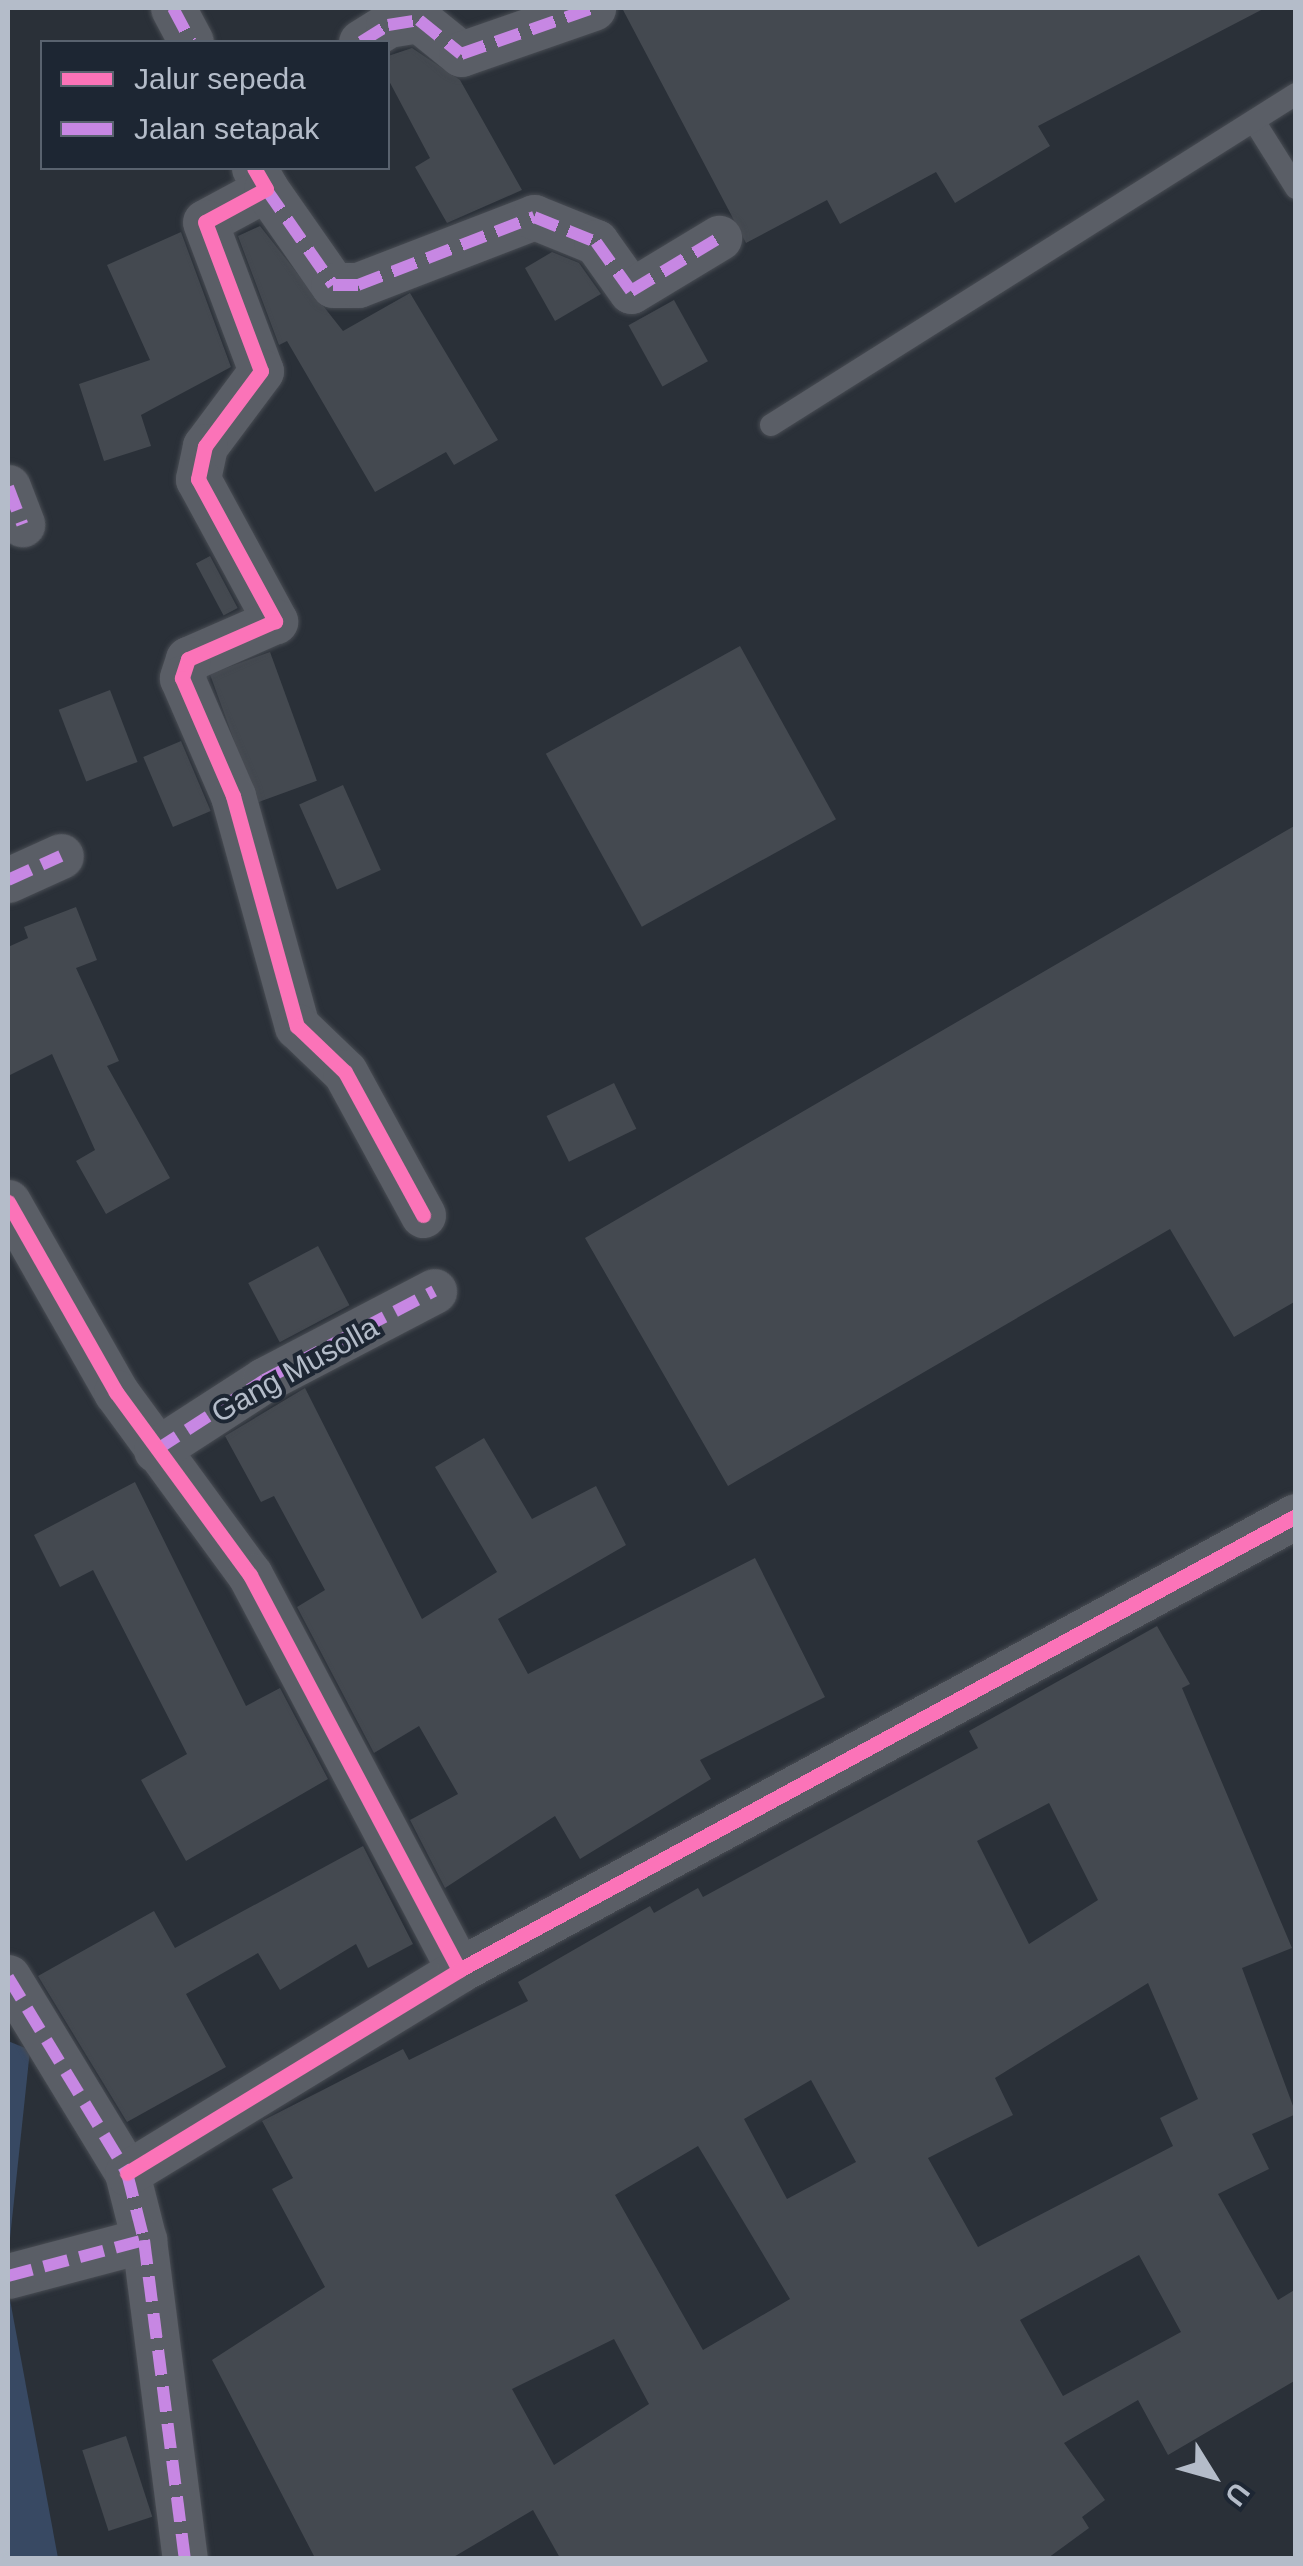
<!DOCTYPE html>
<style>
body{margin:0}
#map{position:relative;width:1303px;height:2566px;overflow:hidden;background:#2a3038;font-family:Helvetica,sans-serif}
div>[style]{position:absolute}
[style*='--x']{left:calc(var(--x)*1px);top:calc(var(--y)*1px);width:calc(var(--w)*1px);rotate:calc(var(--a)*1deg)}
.water>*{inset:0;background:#384963}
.building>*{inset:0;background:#444950;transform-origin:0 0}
.roads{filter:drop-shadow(0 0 2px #484c53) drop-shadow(0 0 2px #484c53)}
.lane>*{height:22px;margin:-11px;padding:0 11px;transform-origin:11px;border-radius:11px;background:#5a5e66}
.street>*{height:45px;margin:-22.5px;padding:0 22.5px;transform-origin:22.5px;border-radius:22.5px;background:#5a5e66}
.quiet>*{height:12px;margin-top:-6px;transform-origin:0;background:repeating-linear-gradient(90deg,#c787e3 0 25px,transparent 0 37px)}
.cycleway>*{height:15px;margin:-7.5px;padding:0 7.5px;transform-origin:7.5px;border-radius:7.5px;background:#fb73b8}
span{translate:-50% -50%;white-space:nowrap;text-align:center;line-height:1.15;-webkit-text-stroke:8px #1d2633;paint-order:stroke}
.street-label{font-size:30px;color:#b4bcc9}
.frame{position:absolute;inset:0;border:10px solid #b4bcc9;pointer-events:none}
.legend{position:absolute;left:40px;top:40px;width:350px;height:130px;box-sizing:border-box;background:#1d2633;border:2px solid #59626f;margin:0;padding:12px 18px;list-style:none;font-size:30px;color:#b4bcc9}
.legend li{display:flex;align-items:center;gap:20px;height:50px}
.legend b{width:50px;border:2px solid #59626f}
.north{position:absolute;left:1163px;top:2426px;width:100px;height:100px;-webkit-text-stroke:8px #1d2633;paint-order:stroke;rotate:127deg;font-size:28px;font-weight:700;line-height:40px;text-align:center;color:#b4bcc9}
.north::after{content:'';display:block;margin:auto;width:35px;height:45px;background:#b4bcc9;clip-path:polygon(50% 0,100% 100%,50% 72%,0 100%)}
</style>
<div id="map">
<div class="water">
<div style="clip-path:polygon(8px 2041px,30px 2050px,8px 2257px)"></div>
<div style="clip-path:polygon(8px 2289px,58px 2558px,8px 2558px)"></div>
</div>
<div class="building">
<div style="clip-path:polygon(622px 8px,1265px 8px,1038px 126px,1050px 146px,955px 203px,936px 172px,840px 224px,827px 200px,746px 243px)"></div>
<div style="clip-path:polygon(412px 48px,460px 80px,522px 190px,447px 223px,415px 167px,430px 158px,388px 79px,388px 56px)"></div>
<div style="clip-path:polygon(260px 226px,343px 331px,410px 293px,498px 440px,454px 465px,446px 452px,375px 492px,287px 341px,279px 345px,238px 236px)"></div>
<div style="clip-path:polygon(181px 232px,231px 367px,141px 415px,151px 446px,104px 461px,79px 384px,150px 360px,107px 265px)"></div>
<div style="clip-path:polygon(552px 252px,579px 263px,601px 294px,555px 321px,525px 268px)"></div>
<div style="left:674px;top:300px;width:70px;height:52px;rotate:61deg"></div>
<div style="left:210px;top:556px;width:59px;height:16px;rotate:62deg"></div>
<div style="left:740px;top:646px;width:198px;height:222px;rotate:61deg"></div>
<div style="left:270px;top:652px;width:137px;height:64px;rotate:70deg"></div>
<div style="left:110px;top:690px;width:77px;height:55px;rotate:69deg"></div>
<div style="left:181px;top:741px;width:76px;height:41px;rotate:67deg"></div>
<div style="left:343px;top:785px;width:93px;height:48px;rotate:66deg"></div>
<div style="clip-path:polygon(1296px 825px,1296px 1301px,1234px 1337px,1170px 1229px,728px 1486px,585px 1238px)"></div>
<div style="clip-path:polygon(76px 907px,97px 960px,76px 968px,119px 1061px,107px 1066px,170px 1178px,106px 1214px,76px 1161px,95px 1150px,52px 1054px,8px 1076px,8px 947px,28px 938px,24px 927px)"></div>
<div style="left:614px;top:1083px;width:51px;height:75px;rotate:64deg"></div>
<div style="left:318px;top:1246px;width:67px;height:79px;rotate:62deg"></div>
<div style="clip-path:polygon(305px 1388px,422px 1619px,497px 1572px,435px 1467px,484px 1438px,532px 1519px,596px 1486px,626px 1545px,498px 1619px,528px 1674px,755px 1558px,825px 1697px,700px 1760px,711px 1779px,580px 1859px,555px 1816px,445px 1888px,410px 1820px,458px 1794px,419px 1726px,374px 1753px,297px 1607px,325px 1590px,274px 1496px,261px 1502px,225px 1436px)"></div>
<div style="clip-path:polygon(135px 1482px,246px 1706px,280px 1688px,328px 1779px,186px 1861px,141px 1780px,187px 1754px,93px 1570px,60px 1587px,34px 1535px)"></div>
<div style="clip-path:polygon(evenodd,1157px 1626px,1190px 1684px,1182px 1688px,1292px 1948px,1242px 1968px,1296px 2114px,1252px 2134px,1269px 2169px,1218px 2194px,1278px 2300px,1296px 2289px,1296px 2380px,1168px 2455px,1138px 2400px,1064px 2443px,1105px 2500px,1082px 2517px,1089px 2528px,1048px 2558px,560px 2558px,533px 2510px,452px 2558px,315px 2558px,212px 2360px,325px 2287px,272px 2189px,293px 2178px,262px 2121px,403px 2049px,409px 2060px,528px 2001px,518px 1982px,650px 1906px,654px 1913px,698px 1888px,703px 1897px,978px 1748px,969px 1731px,1157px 1626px,1049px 1803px,1098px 1900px,1029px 1944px,977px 1841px,1049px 1803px,1157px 1626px,1148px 1983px,1198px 2099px,1160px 2118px,1173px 2146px,978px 2247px,928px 2158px,1013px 2115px,995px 2078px,1148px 1983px,1157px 1626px,811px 2080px,856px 2162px,787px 2199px,744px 2119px,811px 2080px,1157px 1626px,698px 2146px,790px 2299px,703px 2350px,615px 2195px,698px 2146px,1157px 1626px,1139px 2255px,1181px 2332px,1063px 2396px,1020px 2320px,1139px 2255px,1157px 1626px,614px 2339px,649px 2404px,554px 2465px,512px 2389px,614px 2339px)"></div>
<div style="clip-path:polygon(363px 1846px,413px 1944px,368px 1968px,356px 1944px,280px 1990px,258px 1953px,186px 1994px,226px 2067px,127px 2122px,38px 1976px,154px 1911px,175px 1948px)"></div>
<div style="left:126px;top:2436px;width:85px;height:46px;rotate:72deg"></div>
</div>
<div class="roads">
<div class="lane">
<div style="--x:1254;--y:121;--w:79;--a:57.9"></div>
<div style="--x:771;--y:425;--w:621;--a:-32.23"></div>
</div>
<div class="street">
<div style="--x:173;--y:8;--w:38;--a:62"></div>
<div style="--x:361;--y:42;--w:32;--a:-32"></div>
<div style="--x:388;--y:25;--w:31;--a:-9"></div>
<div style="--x:419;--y:20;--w:54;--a:39"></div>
<div style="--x:461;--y:54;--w:140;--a:-19.2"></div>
<div style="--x:254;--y:168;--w:24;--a:60"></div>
<div style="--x:266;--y:189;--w:69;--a:151.6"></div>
<div style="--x:205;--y:222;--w:159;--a:69.4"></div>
<div style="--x:261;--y:371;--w:94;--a:126.7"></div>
<div style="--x:205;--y:446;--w:34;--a:102"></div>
<div style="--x:198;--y:479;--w:162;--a:61.5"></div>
<div style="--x:275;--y:621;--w:95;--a:156.4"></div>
<div style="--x:188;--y:659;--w:20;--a:108"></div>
<div style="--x:182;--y:678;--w:129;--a:66.6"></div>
<div style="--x:233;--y:796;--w:239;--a:74.5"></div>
<div style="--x:297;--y:1026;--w:66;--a:43.8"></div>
<div style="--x:345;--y:1072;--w:163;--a:61.4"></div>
<div style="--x:266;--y:189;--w:117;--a:55.1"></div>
<div style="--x:333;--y:285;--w:25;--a:0"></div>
<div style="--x:358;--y:285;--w:189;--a:-21.1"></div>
<div style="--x:534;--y:217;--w:67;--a:22"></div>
<div style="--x:596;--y:242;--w:60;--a:54.5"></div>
<div style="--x:631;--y:291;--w:103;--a:-31.1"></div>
<div style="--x:8;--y:487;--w:40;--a:69"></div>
<div style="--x:8;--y:880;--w:58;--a:-24.4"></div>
<div style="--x:8;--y:1202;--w:219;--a:60.4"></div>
<div style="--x:116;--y:1392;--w:227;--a:53.8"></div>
<div style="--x:250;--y:1575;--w:447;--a:62.1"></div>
<div style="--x:156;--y:1450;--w:129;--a:-32.9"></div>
<div style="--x:264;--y:1380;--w:192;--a:-27.6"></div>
<div style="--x:8;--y:1977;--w:229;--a:58.7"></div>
<div style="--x:127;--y:2173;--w:69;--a:75.8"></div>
<div style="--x:144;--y:2240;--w:321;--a:82.7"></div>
<div style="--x:127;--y:2173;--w:389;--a:-31.4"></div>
<div style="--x:459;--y:1970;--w:952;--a:-28.48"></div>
<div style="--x:8;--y:2276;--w:141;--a:-14.8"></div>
</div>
</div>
<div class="quiet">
<div style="--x:173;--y:8;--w:38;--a:62"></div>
<div style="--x:361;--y:42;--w:32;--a:-32"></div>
<div style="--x:388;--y:25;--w:31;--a:-9"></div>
<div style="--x:419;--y:20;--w:54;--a:39"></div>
<div style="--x:461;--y:54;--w:140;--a:-19.2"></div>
<div style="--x:266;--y:189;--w:117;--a:55.1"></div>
<div style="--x:333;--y:285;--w:25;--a:0"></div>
<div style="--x:358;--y:285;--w:189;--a:-21.1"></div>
<div style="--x:534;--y:217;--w:67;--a:22"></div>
<div style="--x:596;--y:242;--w:60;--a:54.5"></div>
<div style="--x:631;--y:291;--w:103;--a:-31.1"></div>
<div style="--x:8;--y:487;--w:40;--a:69"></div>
<div style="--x:8;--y:880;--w:58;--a:-24.4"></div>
<div style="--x:156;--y:1450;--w:129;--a:-32.9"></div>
<div style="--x:264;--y:1380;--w:192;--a:-27.6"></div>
<div style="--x:8;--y:1977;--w:229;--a:58.7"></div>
<div style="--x:127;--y:2173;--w:69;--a:75.8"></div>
<div style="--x:144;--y:2240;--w:321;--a:82.7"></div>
<div style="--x:8;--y:2276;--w:141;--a:-14.8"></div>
</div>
<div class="cycleway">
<div style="--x:254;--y:168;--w:24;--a:60"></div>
<div style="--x:266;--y:189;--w:69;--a:151.6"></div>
<div style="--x:205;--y:222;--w:159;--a:69.4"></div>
<div style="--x:261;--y:371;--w:94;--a:126.7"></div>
<div style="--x:205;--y:446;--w:34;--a:102"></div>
<div style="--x:198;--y:479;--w:162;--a:61.5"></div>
<div style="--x:275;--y:621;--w:95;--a:156.4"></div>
<div style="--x:188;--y:659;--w:20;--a:108"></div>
<div style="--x:182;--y:678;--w:129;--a:66.6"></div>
<div style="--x:233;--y:796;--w:239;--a:74.5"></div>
<div style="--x:297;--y:1026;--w:66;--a:43.8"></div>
<div style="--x:345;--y:1072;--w:163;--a:61.4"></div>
<div style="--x:8;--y:1202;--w:219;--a:60.4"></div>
<div style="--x:116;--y:1392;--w:227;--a:53.8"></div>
<div style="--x:250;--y:1575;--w:447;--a:62.1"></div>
<div style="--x:127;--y:2173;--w:389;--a:-31.4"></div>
<div style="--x:459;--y:1970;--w:952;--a:-28.48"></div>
</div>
<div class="street-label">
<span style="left:295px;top:1370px;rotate:-29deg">Gang Musolla</span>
</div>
<div class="frame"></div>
<ul class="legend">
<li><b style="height:12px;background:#fb73b8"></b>Jalur sepeda</li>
<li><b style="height:12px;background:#c787e3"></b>Jalan setapak</li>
</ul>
<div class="north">U</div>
</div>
